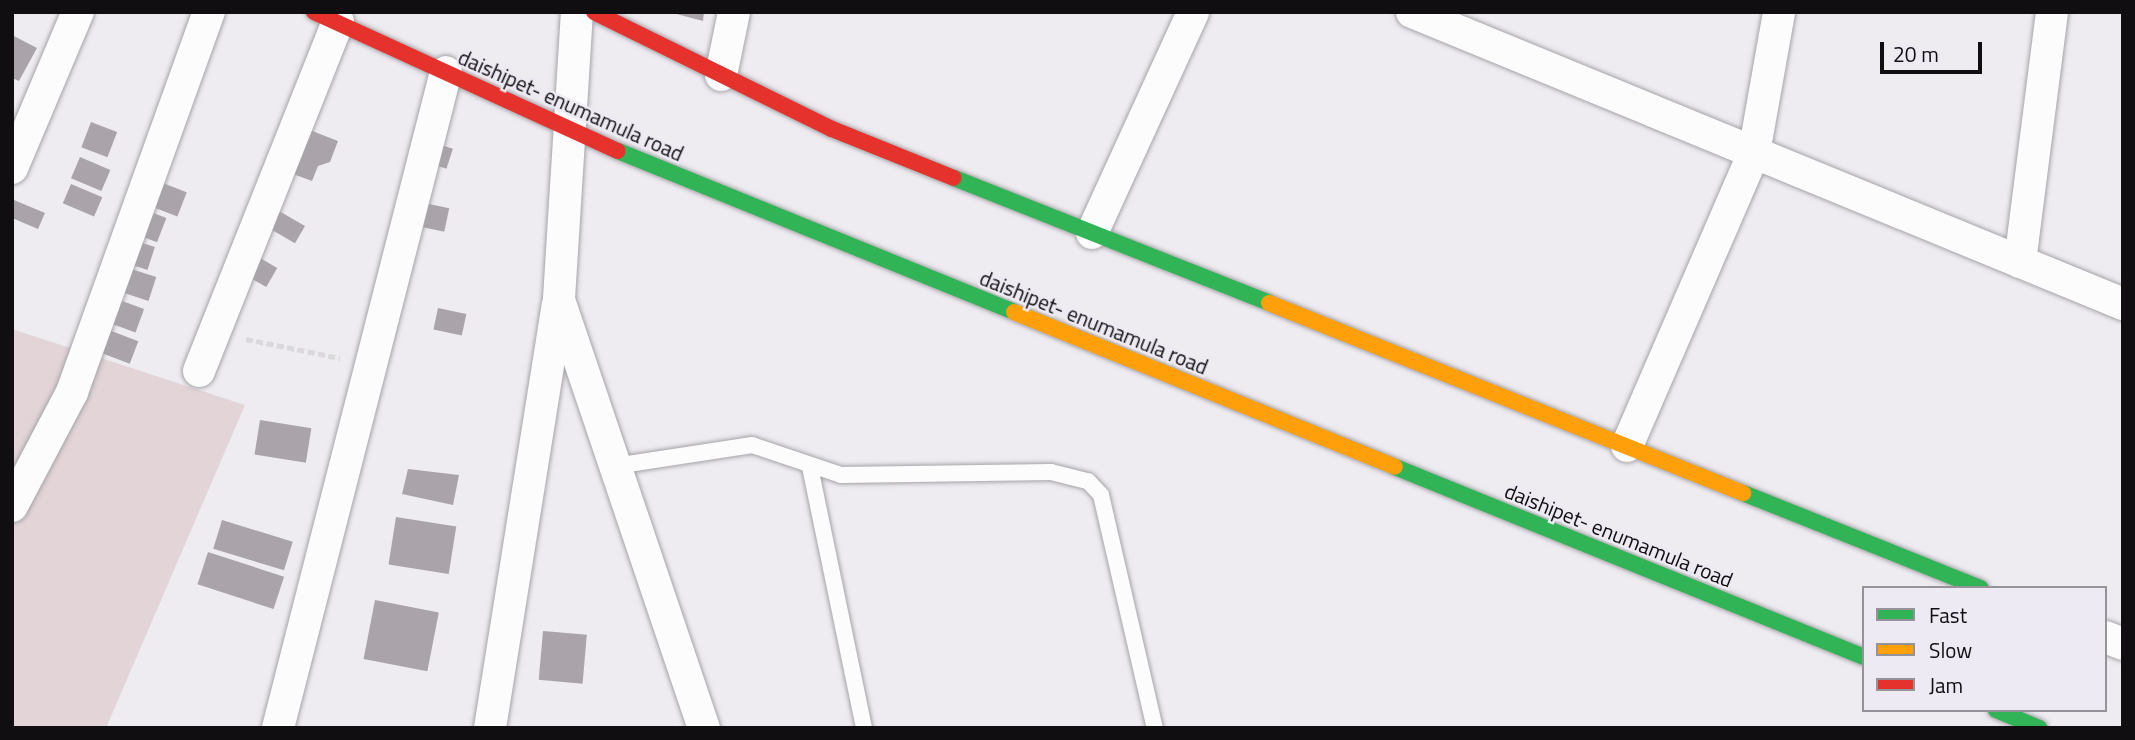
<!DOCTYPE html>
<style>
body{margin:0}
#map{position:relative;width:2135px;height:740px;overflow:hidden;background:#eeecf1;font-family:"Titillium Web",sans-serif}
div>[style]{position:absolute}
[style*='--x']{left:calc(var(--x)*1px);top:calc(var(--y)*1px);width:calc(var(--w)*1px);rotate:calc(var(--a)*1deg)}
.green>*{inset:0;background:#e2d4d7}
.building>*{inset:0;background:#aaa4aa;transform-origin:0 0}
.path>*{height:4.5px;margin-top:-2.25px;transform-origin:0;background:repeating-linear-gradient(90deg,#d9d8da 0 7px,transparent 0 10.5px)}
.roads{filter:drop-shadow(0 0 2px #a6a4a8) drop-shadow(0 0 2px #a6a4a8)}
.lane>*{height:16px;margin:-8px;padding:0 8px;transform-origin:8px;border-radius:8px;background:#fcfcfd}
.street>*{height:32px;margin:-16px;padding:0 16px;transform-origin:16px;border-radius:16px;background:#fcfcfd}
.fast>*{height:16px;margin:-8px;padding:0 8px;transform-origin:8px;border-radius:8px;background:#30b455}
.slow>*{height:16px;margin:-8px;padding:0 8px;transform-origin:8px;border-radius:8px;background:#ff9f0a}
.jam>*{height:16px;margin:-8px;padding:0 8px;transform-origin:8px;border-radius:8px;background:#e5322d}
span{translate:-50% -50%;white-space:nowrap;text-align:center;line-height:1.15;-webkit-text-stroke:5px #edeaf3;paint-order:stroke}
.street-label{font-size:21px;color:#100e11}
.frame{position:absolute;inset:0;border:14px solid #100e11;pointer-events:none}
.legend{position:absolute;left:1862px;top:586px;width:245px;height:126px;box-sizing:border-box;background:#edeaf3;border:2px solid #959299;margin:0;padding:9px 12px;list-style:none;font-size:21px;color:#100e11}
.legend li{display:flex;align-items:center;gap:14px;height:35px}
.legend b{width:35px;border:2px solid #959299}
.scale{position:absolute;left:1880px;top:42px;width:102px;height:32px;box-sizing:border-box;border:4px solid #100e11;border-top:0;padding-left:9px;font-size:21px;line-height:24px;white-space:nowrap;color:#100e11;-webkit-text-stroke:5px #edeaf3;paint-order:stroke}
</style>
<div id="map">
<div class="green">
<div style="clip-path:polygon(12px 329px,245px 405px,106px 728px,12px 728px)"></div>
</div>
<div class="building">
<div style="clip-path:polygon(669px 12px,704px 12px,703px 21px)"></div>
<div style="clip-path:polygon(12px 35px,37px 48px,19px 81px,12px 78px)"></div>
<div style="left:91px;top:122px;width:28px;height:27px;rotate:21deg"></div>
<div style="clip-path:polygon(302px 127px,338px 141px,330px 162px,318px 166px,312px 181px,285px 171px)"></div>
<div style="left:432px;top:142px;width:22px;height:21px;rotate:18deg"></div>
<div style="left:80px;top:157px;width:33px;height:23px;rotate:23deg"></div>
<div style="left:155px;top:180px;width:34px;height:26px;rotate:21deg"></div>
<div style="left:71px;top:184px;width:34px;height:21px;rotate:23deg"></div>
<div style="clip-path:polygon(14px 200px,45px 213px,38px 229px,12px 218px)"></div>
<div style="left:415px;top:201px;width:35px;height:24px;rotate:12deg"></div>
<div style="left:143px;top:209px;width:25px;height:26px;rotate:21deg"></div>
<div style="left:279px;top:211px;width:30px;height:20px;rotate:30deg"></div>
<div style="left:133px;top:240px;width:23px;height:24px;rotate:18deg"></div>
<div style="left:253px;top:254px;width:28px;height:22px;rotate:30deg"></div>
<div style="left:122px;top:266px;width:36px;height:25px;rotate:18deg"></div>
<div style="left:114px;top:298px;width:32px;height:25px;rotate:20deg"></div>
<div style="left:438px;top:308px;width:29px;height:22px;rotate:12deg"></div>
<div style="left:101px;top:327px;width:40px;height:24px;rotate:21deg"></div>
<div style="left:260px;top:420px;width:52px;height:35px;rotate:9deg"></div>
<div style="clip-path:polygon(408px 469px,459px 475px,453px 505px,402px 494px)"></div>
<div style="left:396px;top:517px;width:61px;height:48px;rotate:9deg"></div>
<div style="left:222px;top:520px;width:74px;height:30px;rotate:17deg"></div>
<div style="left:208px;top:552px;width:80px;height:34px;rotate:18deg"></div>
<div style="left:375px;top:600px;width:65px;height:60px;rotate:11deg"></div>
<div style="left:543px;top:631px;width:44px;height:49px;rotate:5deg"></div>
</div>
<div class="path">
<div style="--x:246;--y:339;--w:96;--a:11.4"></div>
</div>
<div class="roads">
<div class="lane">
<div style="--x:615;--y:466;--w:139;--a:-8.7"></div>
<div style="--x:752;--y:445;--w:94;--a:18.6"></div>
<div style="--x:841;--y:475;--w:210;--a:-0.8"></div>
<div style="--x:1051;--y:472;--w:38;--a:14"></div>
<div style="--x:1088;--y:481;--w:19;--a:47"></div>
<div style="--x:1101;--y:495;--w:239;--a:77"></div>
<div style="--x:810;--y:467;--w:267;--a:78.3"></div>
</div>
<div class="street">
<div style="--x:577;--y:12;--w:289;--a:93.6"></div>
<div style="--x:559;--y:300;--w:452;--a:71.3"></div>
<div style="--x:1412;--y:12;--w:769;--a:22.33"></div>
<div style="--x:721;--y:75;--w:64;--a:-78.3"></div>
<div style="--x:12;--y:168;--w:169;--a:-67.1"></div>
<div style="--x:1092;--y:233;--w:243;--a:-65.4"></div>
<div style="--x:2020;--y:262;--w:252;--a:-82.7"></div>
<div style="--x:199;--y:371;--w:376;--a:-68.3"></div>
<div style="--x:1627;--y:446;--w:319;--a:-66.6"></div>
<div style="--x:1754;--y:153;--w:143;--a:-79.9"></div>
<div style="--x:12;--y:506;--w:129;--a:-62.2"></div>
<div style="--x:72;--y:392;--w:404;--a:-70.2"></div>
<div style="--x:2105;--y:637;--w:19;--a:21"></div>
<div style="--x:278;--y:728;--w:677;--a:-75.64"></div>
<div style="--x:490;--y:728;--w:428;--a:-80.9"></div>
</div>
<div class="fast">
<div style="--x:618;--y:151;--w:427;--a:22.1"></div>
<div style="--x:954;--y:178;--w:339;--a:21.6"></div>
<div style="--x:1395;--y:467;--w:506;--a:22.05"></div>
<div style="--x:1743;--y:493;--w:256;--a:21.8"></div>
<div style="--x:1996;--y:710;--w:47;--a:22.7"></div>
</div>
<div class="slow">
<div style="--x:1269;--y:303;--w:511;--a:21.84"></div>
<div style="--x:1014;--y:312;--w:411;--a:22.1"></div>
</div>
<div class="jam">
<div style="--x:314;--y:12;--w:334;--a:24.6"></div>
<div style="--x:594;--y:12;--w:265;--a:26.2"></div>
<div style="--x:832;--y:129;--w:131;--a:21.9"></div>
</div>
</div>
<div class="street-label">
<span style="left:571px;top:105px;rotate:24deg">daishipet- enumamula road</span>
<span style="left:1094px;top:322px;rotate:22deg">daishipet- enumamula road</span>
<span style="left:1619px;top:535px;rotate:22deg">daishipet- enumamula road</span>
</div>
<div class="frame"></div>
<ul class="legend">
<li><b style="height:9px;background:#30b455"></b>Fast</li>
<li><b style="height:9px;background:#ff9f0a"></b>Slow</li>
<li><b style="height:9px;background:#e5322d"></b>Jam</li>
</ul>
<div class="scale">20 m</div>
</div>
